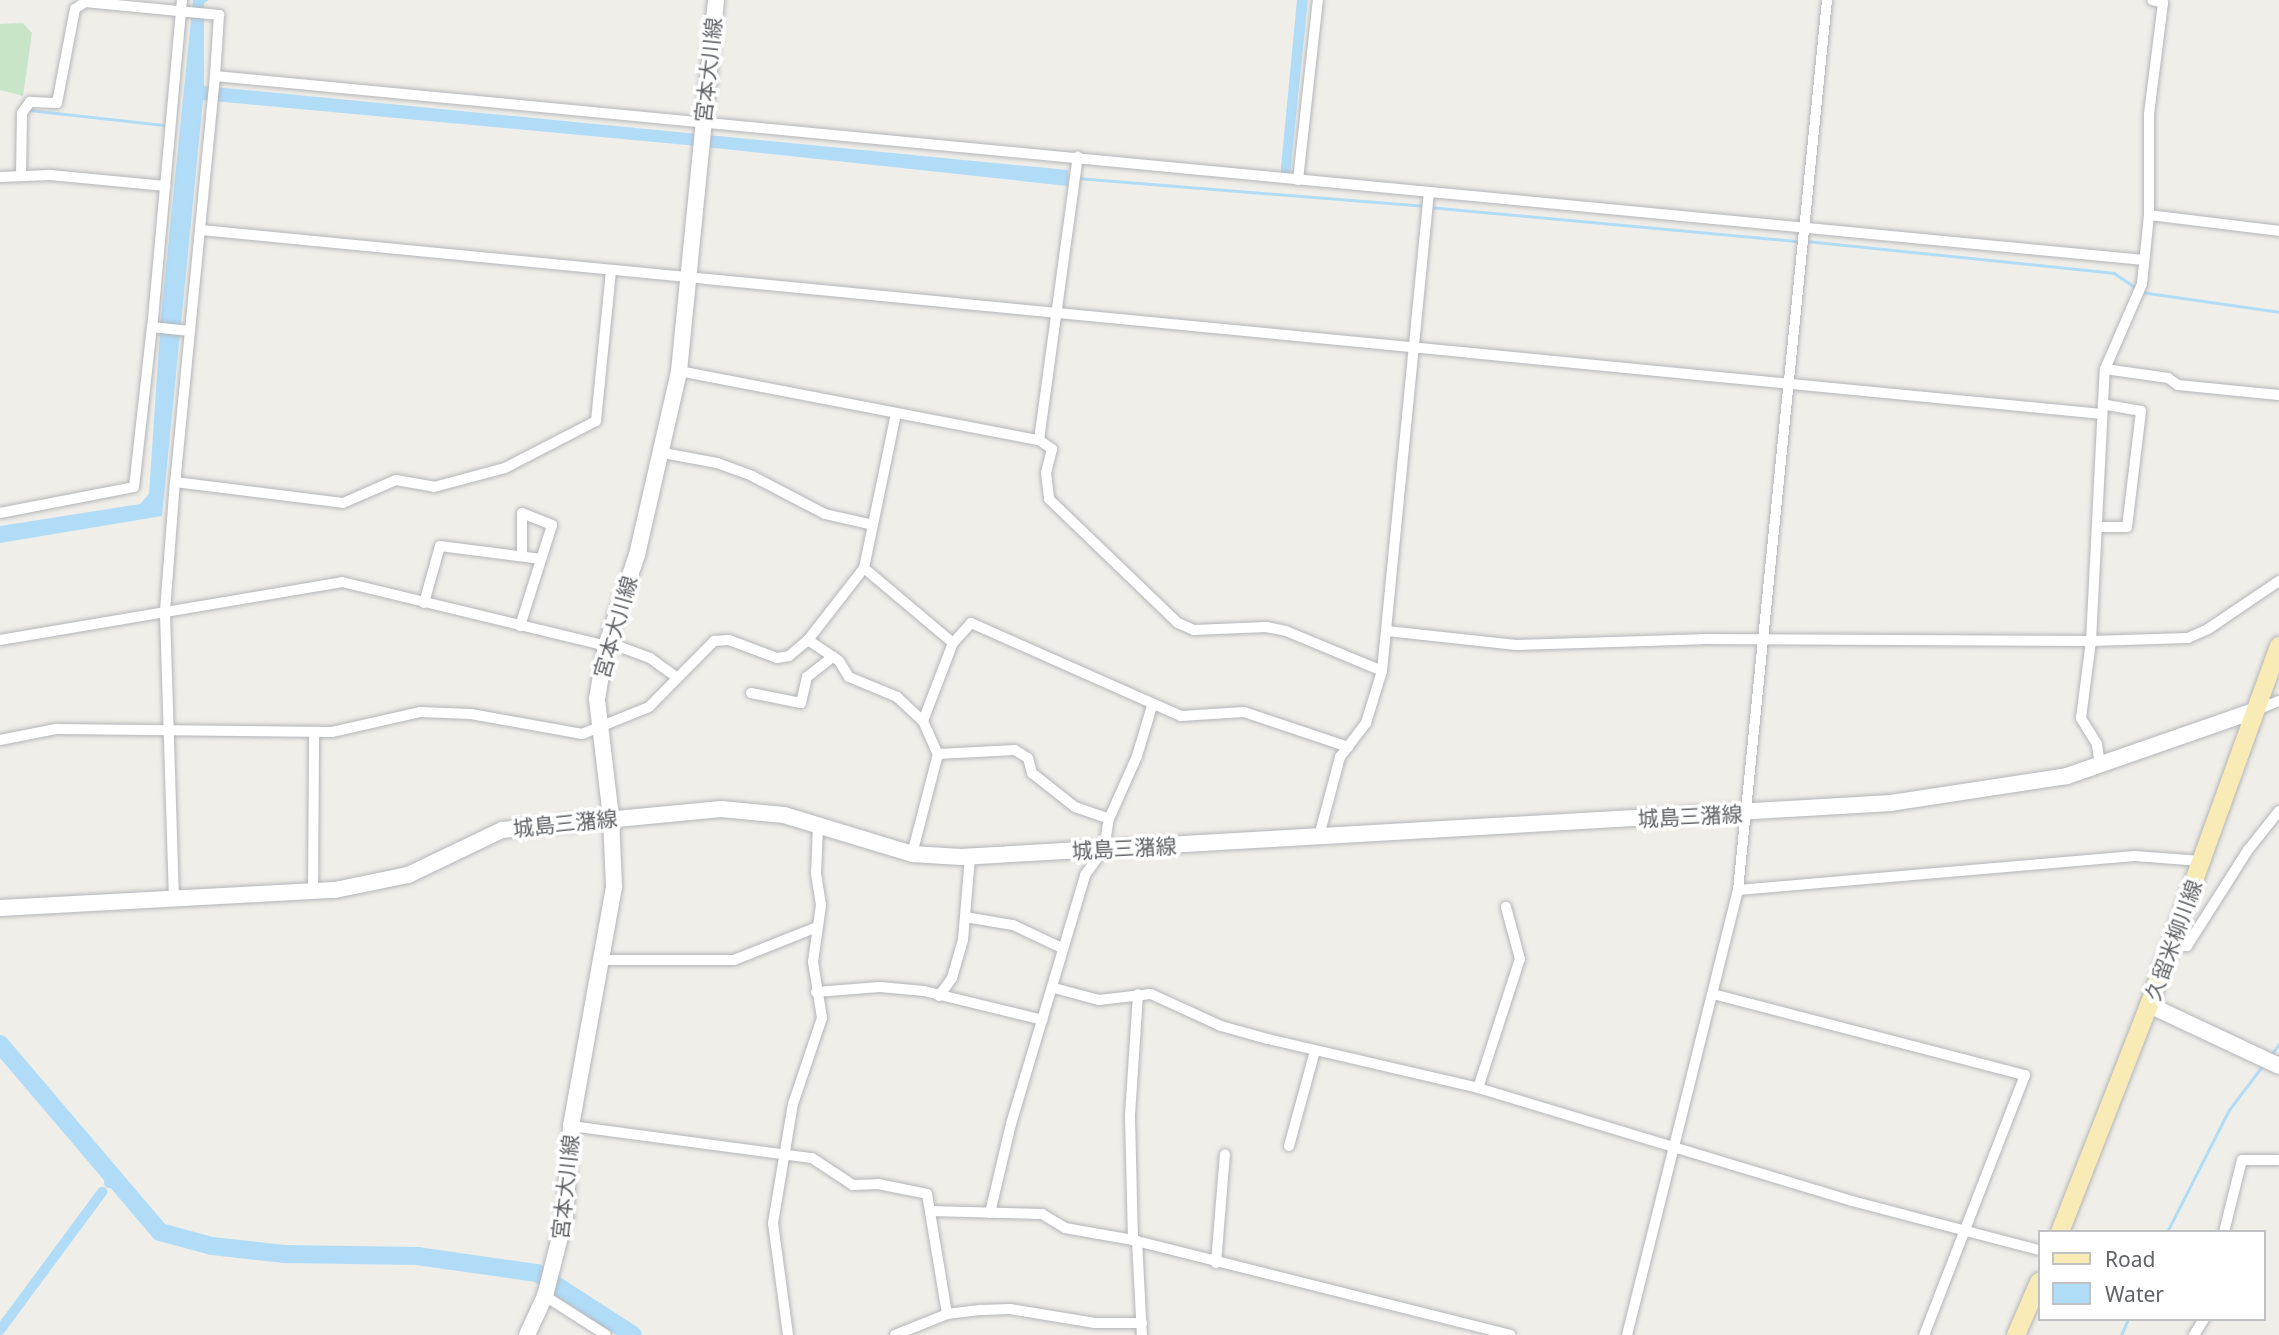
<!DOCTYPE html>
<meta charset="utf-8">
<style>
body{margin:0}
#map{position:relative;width:2279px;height:1335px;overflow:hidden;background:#f0eee9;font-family:"Noto Sans","Noto Sans JP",sans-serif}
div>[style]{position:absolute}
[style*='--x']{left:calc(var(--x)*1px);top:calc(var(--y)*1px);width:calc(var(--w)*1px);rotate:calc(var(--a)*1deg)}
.green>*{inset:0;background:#c9e5c8}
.water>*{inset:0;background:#b1dcf7}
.stream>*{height:2.5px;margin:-1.25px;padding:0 1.25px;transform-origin:1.25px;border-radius:1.25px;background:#b1dcf7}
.canal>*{height:10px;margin:-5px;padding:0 5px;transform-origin:5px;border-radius:5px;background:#b1dcf7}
.river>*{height:18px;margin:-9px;padding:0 9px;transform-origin:9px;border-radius:9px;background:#b1dcf7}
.roads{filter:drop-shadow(0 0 2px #b3b5b9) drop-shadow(0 0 2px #b3b5b9)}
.minor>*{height:10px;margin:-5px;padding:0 5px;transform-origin:5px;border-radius:5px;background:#fff}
.secondary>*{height:16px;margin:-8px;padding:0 8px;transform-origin:8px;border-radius:8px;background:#fff}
.primary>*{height:18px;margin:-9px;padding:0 9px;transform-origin:9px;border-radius:9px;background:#f8ebb6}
span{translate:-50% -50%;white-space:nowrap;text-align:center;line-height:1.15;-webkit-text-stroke:7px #fff;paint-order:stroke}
.street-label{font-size:21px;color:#606367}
.legend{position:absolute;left:2038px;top:1230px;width:228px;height:91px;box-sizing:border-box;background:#fff;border:2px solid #bfc1c2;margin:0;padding:9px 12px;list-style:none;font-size:21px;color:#606367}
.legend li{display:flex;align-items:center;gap:14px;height:35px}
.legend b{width:35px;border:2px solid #bfc1c2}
</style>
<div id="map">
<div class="green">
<div style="clip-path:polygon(23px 23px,32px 33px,23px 96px,0 90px,0 24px)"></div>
</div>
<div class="water">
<div style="clip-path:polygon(193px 0,209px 0,204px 3px,204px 86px,1068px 170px,1068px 186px,687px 145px,203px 100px,162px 516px,0 543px,0 526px,140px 504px,149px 494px,161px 317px)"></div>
<div style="clip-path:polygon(1297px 0,1308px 0,1290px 174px,1281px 174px,1281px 167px)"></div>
</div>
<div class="stream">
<div style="--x:29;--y:110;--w:135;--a:6.4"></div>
<div style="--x:1077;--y:178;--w:347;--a:4.6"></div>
<div style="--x:1429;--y:207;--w:372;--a:5.3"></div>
<div style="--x:1806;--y:241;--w:310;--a:5.9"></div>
<div style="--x:2114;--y:273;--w:27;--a:34"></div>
<div style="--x:2141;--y:292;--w:139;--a:8.2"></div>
<div style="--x:2271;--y:1055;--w:14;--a:-54"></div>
<div style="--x:2167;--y:1232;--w:137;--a:-63.1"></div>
<div style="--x:2229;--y:1110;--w:56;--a:-52.9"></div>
<div style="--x:2121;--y:1335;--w:17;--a:-66"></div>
</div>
<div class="canal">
<div style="--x:109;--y:1183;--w:7;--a:-56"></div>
<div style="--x:0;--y:1330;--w:172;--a:-53.5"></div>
</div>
<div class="river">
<div style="--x:0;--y:1044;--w:247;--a:49.6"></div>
<div style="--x:160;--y:1232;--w:54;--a:15.1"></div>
<div style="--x:212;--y:1246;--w:72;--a:6.3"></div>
<div style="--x:284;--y:1254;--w:133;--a:0.9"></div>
<div style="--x:417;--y:1256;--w:121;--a:8.1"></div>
<div style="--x:537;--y:1273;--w:114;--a:32.9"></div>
</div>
<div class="roads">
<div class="minor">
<div style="--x:182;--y:0;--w:328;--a:95.2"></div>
<div style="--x:152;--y:327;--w:38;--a:6"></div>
<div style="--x:215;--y:76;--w:408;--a:95.6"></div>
<div style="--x:175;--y:482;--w:169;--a:7.1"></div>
<div style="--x:343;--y:503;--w:58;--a:-23.5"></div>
<div style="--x:396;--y:480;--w:39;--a:10"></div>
<div style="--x:434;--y:487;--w:73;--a:-15"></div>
<div style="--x:505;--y:468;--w:102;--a:-27.3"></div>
<div style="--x:596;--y:421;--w:151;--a:-84.3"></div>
<div style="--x:21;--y:175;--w:62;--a:-89.1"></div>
<div style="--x:22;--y:113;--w:14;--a:-54"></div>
<div style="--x:30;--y:102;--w:27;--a:2"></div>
<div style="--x:57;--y:103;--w:96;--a:-79.2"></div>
<div style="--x:75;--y:9;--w:12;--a:-35"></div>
<div style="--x:85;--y:2;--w:135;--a:5.5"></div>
<div style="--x:219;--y:15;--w:61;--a:93.8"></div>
<div style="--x:215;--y:76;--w:1938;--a:5.45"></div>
<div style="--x:0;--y:177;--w:50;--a:-2.3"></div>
<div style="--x:50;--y:175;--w:116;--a:5.5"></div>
<div style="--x:1298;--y:180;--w:181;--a:-83.7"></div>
<div style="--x:2149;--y:215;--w:131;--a:7"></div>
<div style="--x:201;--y:230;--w:1910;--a:5.53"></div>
<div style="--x:2105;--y:369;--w:64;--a:8.1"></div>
<div style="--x:2168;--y:378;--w:12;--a:35"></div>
<div style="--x:2178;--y:385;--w:101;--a:5.7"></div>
<div style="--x:679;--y:371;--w:367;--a:10.9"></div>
<div style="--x:1039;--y:440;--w:16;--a:35"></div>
<div style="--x:1052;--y:449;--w:25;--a:104"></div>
<div style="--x:1046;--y:473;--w:26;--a:83"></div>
<div style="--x:1049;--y:499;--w:179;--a:43.9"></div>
<div style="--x:1178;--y:623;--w:17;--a:24"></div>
<div style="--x:1194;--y:630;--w:72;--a:-2.4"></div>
<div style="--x:1266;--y:627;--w:20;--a:11"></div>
<div style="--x:1286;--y:631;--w:104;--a:22.6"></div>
<div style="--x:1039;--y:440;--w:286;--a:-82.2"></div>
<div style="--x:658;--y:452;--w:60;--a:10.6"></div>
<div style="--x:717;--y:463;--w:37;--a:20"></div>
<div style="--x:752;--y:476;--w:82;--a:27.5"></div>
<div style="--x:825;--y:514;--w:49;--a:12.9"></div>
<div style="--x:0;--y:513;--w:136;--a:-11"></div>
<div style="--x:134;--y:487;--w:161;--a:-83.6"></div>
<div style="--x:2097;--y:527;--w:30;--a:0"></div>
<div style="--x:2127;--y:527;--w:117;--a:-83.1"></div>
<div style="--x:2141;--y:411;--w:39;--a:-170"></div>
<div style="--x:864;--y:568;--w:116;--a:40.1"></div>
<div style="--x:424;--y:603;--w:59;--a:-74.3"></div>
<div style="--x:440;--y:546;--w:102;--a:7.3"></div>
<div style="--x:520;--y:626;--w:106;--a:-72.4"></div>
<div style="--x:552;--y:525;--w:32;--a:-158"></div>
<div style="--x:522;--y:513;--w:42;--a:90"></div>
<div style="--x:1387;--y:631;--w:130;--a:6.2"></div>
<div style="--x:1516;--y:645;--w:186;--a:-1.8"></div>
<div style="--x:1702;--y:639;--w:389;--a:0.3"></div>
<div style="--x:2091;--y:641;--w:97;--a:-1.8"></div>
<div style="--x:2188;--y:638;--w:22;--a:-24"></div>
<div style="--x:2208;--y:629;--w:86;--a:-34.1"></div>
<div style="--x:0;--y:640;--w:347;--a:-9.6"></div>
<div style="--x:342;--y:582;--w:272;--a:13.6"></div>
<div style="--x:808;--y:640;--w:37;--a:34"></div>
<div style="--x:839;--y:661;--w:19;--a:58"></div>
<div style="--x:849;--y:677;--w:52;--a:22.6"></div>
<div style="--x:897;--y:697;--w:35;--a:43"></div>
<div style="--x:923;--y:721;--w:36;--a:66"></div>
<div style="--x:938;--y:754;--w:77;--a:-3"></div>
<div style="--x:1015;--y:750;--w:15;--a:32"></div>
<div style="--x:1028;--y:758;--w:16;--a:75"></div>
<div style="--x:1032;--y:773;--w:55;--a:38.3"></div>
<div style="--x:1075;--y:807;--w:36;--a:19"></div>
<div style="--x:607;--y:642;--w:46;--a:20.4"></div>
<div style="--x:650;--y:658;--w:34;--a:36"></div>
<div style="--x:751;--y:693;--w:51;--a:11.3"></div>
<div style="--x:801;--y:703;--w:27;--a:-77"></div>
<div style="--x:807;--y:677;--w:33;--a:-38"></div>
<div style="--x:2254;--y:711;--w:27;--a:-22"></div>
<div style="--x:923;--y:721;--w:84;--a:-69"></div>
<div style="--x:953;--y:643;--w:27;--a:-48"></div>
<div style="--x:971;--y:623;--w:230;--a:23.9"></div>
<div style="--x:1181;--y:716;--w:63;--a:-3.6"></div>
<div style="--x:1244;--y:712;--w:110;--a:18.6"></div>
<div style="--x:0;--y:740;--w:57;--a:-11.1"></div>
<div style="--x:56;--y:729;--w:276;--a:0.6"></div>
<div style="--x:332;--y:732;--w:90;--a:-12.8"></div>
<div style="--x:420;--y:712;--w:51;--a:2.2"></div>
<div style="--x:471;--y:714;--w:113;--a:10.2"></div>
<div style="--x:582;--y:734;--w:72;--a:-21.9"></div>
<div style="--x:649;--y:707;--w:93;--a:-45.4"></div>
<div style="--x:714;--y:641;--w:15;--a:-4"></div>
<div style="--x:729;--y:640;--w:51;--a:20.6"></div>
<div style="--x:777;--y:658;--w:12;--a:-9"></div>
<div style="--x:789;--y:656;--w:25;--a:-40"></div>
<div style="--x:808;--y:640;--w:91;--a:-52.1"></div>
<div style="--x:864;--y:568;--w:158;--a:-78.3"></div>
<div style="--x:2100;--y:766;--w:22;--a:-98"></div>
<div style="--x:2097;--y:744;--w:31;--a:-122"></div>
<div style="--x:2081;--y:718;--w:78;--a:-82.6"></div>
<div style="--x:2091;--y:641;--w:272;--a:-87.1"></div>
<div style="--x:2105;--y:369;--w:93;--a:-66.5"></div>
<div style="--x:2142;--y:284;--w:69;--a:-84.2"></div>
<div style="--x:2149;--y:215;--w:101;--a:-90"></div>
<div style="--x:2149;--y:114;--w:112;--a:-82.8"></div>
<div style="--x:2163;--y:3;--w:11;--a:-165"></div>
<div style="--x:1319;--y:836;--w:82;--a:-75.1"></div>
<div style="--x:1340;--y:757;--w:43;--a:-52.6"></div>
<div style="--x:1366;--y:723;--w:54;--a:-72.9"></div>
<div style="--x:1382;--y:671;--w:479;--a:-84.4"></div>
<div style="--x:912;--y:854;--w:103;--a:-75.4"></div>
<div style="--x:1738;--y:890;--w:398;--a:-4.9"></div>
<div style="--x:2135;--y:856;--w:66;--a:4.3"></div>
<div style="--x:313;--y:891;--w:159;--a:-89.6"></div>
<div style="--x:174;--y:900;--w:289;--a:-91.8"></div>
<div style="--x:165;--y:611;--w:129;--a:-85.6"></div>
<div style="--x:965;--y:917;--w:49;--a:9.5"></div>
<div style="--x:1013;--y:925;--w:54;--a:25.1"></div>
<div style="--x:2171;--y:946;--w:16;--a:0"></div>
<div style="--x:2187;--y:946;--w:114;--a:-57.6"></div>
<div style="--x:2248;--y:850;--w:50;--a:-51.5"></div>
<div style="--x:601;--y:960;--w:133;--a:0"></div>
<div style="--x:734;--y:960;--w:87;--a:-21.6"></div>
<div style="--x:1054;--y:988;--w:47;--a:14.9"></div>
<div style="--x:1099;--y:1000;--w:52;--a:-6.6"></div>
<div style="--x:1151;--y:994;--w:77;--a:24.6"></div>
<div style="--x:1221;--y:1026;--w:49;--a:15.5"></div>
<div style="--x:1268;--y:1039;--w:216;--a:13.1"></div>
<div style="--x:1478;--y:1088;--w:391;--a:16.8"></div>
<div style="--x:1852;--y:1201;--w:193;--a:14.7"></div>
<div style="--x:816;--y:992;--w:64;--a:-4.5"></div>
<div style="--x:880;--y:987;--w:44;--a:5.2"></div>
<div style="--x:924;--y:991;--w:122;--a:13.7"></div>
<div style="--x:1713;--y:994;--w:322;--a:14.6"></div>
<div style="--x:2025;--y:1075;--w:279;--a:111.2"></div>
<div style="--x:939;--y:996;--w:22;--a:-54"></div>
<div style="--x:952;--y:978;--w:40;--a:-74"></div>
<div style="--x:963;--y:940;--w:84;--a:-85.2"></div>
<div style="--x:1478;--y:1088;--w:136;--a:-72"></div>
<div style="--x:1520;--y:959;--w:54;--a:-105.1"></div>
<div style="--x:571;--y:1126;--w:243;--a:7.6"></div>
<div style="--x:812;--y:1158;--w:49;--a:33.4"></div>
<div style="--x:853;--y:1185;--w:25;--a:-2"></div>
<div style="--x:878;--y:1184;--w:50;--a:11.5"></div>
<div style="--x:927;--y:1194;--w:122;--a:80.5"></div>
<div style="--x:1289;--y:1146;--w:98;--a:-74.7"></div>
<div style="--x:930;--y:1211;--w:112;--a:1.5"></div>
<div style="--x:1042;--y:1214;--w:27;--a:31"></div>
<div style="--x:1065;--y:1228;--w:69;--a:10"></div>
<div style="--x:1133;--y:1240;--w:389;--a:14.1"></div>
<div style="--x:990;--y:1213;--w:91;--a:-76.7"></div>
<div style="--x:1011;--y:1124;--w:260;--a:-73.4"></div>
<div style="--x:1085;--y:875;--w:32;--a:-54"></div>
<div style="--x:1104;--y:849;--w:30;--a:-81"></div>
<div style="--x:1109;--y:819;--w:69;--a:-66"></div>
<div style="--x:1137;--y:756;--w:52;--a:-73.3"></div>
<div style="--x:2224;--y:1232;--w:74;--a:-76"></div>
<div style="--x:2242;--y:1160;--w:37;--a:0"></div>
<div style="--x:1133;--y:1240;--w:125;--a:-91.4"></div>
<div style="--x:1130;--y:1115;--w:121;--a:-86.2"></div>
<div style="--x:1137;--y:1241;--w:94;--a:87"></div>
<div style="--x:1216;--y:1263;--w:109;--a:-85.3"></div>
<div style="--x:545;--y:1296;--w:72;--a:32.6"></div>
<div style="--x:788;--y:1335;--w:113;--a:-97.6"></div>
<div style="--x:773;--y:1223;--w:121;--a:-80.5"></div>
<div style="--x:793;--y:1104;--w:91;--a:-71.4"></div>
<div style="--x:822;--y:1018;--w:57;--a:-99.1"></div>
<div style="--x:813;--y:962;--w:58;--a:-82"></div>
<div style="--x:821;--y:905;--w:31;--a:-99"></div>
<div style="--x:816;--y:874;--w:48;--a:-87.6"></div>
<div style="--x:895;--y:1335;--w:56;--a:-22"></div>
<div style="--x:947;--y:1314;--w:35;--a:-7"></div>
<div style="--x:982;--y:1310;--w:28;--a:-2"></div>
<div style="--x:1010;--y:1309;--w:86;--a:9.4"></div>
<div style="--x:1095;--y:1323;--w:47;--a:0"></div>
<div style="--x:1627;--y:1335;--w:459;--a:-76"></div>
<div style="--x:1738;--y:890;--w:894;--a:-84.29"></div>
<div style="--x:2194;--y:1335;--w:19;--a:-58"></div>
</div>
<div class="secondary">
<div style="--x:0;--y:908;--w:335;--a:-3.1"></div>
<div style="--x:335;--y:890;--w:75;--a:-11.6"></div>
<div style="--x:408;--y:875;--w:104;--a:-25.6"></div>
<div style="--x:502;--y:830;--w:220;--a:-5.5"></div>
<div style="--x:721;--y:809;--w:63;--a:5.4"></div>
<div style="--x:784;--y:815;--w:134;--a:16.9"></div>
<div style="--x:912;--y:854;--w:49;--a:3.5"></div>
<div style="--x:961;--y:857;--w:932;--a:-3.32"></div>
<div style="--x:1891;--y:803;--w:178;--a:-8.7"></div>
<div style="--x:2067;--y:776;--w:198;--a:-19.2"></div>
<div style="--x:2149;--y:1005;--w:144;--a:25.1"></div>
<div style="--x:527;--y:1335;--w:43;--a:-65.2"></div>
<div style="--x:545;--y:1296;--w:81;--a:-75.8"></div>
<div style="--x:565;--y:1217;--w:91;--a:-86.2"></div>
<div style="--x:571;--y:1126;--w:244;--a:-79.8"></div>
<div style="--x:614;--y:886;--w:69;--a:-92.5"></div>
<div style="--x:611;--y:817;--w:119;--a:-96.8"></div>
<div style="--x:597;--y:699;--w:54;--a:-80.4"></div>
<div style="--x:606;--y:646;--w:96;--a:-71.2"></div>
<div style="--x:637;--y:555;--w:189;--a:-77.1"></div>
<div style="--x:679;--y:371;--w:373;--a:-84.3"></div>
</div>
<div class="primary">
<div style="--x:2060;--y:1232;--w:244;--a:-68.6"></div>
<div style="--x:2149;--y:1005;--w:382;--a:-70.1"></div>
<div style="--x:2016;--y:1335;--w:58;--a:-66.5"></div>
</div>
</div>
<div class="street-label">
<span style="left:708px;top:70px;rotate:-84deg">宮本大川線</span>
<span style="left:615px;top:627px;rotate:-74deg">宮本大川線</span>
<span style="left:1690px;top:816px;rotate:-3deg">城島三潴線</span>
<span style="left:565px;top:823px;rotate:-6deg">城島三潴線</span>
<span style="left:1124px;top:848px;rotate:-3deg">城島三潴線</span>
<span style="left:2173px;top:940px;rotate:-70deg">久留米柳川線</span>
<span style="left:565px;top:1187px;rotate:-84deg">宮本大川線</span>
</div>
<ul class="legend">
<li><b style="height:9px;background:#f8ebb6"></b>Road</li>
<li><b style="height:19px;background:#b1dcf7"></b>Water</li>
</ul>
</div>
